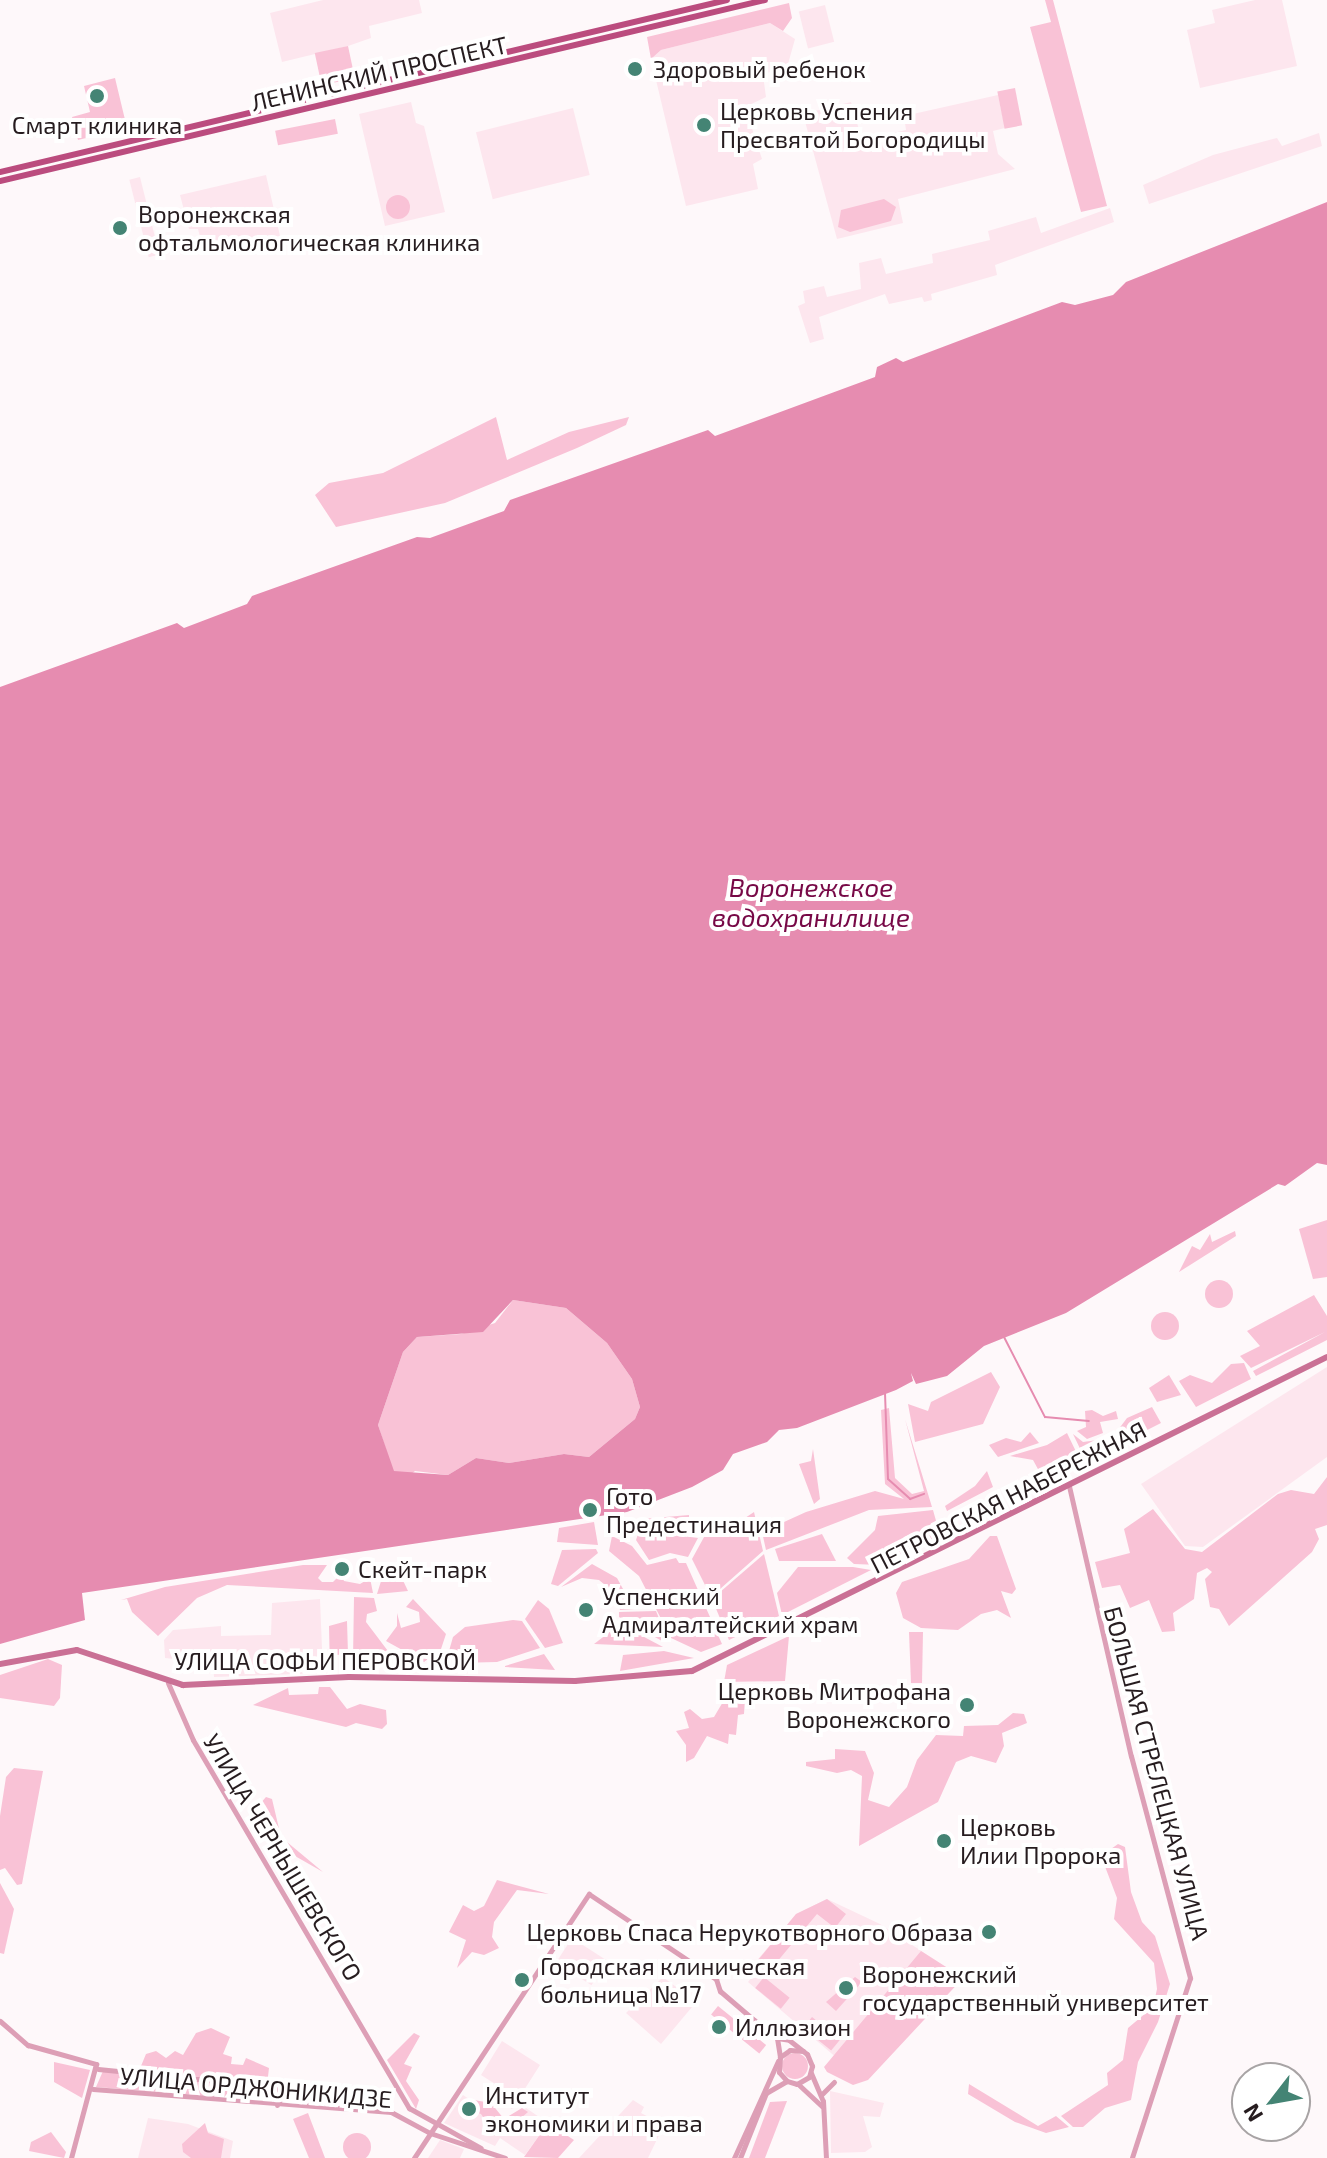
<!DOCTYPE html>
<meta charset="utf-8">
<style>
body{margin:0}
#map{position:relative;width:1327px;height:2158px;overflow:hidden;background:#fef8fa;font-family:"Exo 2",sans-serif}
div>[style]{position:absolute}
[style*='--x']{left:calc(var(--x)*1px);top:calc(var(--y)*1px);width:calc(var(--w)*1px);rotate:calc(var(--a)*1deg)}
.built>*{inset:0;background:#fde6ee;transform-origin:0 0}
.green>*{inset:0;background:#f9c2d6;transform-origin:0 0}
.round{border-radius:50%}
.water>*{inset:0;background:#e68cb0}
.stream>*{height:2px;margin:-1px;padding:0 1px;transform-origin:1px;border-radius:1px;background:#e68cb0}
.tertiary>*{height:5px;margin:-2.5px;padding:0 2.5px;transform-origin:2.5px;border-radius:2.5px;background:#dd9fb6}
.secondary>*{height:6px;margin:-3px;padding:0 3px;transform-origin:3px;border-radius:3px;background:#ca7095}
.primary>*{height:6px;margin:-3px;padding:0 3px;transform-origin:3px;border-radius:3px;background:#bb4c7e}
.dots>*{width:22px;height:22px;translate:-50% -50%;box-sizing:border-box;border:4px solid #fff;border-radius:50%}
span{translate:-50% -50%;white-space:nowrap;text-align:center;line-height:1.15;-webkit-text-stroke:8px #fff;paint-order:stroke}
.poi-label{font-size:24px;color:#261c1f}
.left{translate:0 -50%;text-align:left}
.right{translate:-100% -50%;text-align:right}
.street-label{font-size:24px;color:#261c1f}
.water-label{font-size:26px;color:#770846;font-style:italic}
.north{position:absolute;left:1231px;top:2062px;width:80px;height:80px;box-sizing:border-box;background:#fff;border:2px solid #a8a4a5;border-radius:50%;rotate:239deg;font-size:22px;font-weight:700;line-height:32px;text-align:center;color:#261c1f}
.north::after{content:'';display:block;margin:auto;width:28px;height:36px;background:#448474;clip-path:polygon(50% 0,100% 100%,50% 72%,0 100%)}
</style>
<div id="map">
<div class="built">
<div style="clip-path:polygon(323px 0,419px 0,422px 13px,369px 26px,371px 38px,348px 46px,282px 62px,270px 13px)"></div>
<div style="clip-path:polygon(1255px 0,1282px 0,1297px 66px,1200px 88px,1187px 30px,1215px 23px,1212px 10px)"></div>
<div style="left:825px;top:5px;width:38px;height:27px;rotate:76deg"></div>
<div style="clip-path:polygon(770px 23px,795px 39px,788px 64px,763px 75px,766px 97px,745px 107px,762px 159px,753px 164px,758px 189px,686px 206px,651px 59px,661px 50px)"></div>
<div style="clip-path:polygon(998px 95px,1005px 128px,993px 131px,998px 154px,1015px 169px,898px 199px,903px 223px,837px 239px,803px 114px,851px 102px,862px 140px,906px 130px,904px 116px)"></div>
<div style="clip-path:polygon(411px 102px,416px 123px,424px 126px,445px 212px,385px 226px,359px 114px)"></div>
<div style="left:573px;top:108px;width:69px;height:100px;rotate:76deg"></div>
<div style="clip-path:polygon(1319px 133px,1322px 146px,1149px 204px,1143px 185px,1213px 155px,1277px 138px,1282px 146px)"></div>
<div style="clip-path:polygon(266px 175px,280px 236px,204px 252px,198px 229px,189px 229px,180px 195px)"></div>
<div style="left:140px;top:177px;width:80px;height:11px;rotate:76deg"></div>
<div style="clip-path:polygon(1110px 208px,1114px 222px,995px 265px,997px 275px,931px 294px,932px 300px,924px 302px,922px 297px,889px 304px,885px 294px,819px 317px,824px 339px,810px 343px,798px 306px,805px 303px,803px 291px,824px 286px,827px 297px,861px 289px,859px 263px,881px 258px,886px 274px,933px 263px,932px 254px,990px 240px,988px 231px,1036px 217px,1041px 233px)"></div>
<div style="clip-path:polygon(1327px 1367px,1327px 1457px,1203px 1547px,1185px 1546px,1141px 1484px)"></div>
<div style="clip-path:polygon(320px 1599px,323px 1673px,214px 1677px,213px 1663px,165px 1658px,164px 1640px,173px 1630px,221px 1626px,221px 1636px,271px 1635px,272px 1603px)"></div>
<div style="clip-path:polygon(827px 1899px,880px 1924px,955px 1973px,859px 2077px,748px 1982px,753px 1976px,748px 1971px,796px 1914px)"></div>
<div style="left:572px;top:1938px;width:42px;height:29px;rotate:33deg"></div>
<div style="clip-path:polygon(663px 1977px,684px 1993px,681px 1998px,692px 2007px,661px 2044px,626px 2013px)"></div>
<div style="clip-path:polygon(502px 2041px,540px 2065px,512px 2109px,493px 2098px,500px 2087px,481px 2075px)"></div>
<div style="clip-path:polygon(830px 2091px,884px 2103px,880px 2117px,863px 2116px,872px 2147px,865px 2152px,831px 2153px)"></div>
<div style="clip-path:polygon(463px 2095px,508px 2125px,526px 2108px,548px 2123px,525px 2155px,500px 2138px,495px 2146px,444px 2123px)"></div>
<div style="clip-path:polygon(633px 2100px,644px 2107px,641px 2113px,664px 2125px,648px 2158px,579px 2158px)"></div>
<div style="clip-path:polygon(148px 2118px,188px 2124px,233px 2141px,230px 2158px,138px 2158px)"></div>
<div style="clip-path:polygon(440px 2140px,464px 2149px,460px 2158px,428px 2158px)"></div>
</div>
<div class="green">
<div style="clip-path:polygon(1045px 0,1053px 0,1107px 206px,1081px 212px,1030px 27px,1051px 22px)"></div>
<div style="clip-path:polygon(789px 3px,792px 18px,783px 31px,770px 23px,661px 50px,651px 59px,647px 37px)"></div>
<div style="left:348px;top:46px;width:33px;height:34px;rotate:78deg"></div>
<div style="clip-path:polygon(115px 78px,127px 128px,78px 140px,72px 117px,90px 112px,84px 86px)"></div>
<div style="left:1015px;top:88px;width:38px;height:18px;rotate:79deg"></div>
<div style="left:335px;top:119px;width:15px;height:61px;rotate:79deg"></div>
<div class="round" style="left:386px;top:195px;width:24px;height:24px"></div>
<div style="clip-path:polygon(884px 199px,896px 207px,891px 221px,850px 232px,838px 227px,841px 210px)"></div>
<div style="clip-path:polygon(496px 417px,507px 460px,569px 432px,629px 417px,626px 425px,577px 448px,445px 503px,336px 527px,315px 495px,329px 483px,383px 473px)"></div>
<div style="clip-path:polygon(1327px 1220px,1327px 1277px,1313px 1279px,1299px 1229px)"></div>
<div style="clip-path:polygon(1235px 1231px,1236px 1236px,1179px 1272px,1192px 1246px,1200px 1250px,1210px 1234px,1212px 1242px)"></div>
<div class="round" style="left:1205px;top:1280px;width:28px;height:28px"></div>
<div style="clip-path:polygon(1314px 1295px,1327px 1316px,1327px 1340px,1256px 1376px,1253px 1371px,1325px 1332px,1251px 1368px,1240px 1356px,1260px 1346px,1247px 1331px)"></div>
<div style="clip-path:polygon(513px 1300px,566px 1308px,607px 1343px,632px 1379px,640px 1407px,635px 1419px,589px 1457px,564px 1454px,509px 1463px,476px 1458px,448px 1475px,415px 1471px,409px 1476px,393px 1471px,378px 1425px,403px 1352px,417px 1337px,461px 1334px,495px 1323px)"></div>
<div class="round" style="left:1151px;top:1312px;width:28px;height:28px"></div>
<div style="clip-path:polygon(1244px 1363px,1251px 1379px,1196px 1407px,1179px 1381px,1190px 1375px,1212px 1383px,1231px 1364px)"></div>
<div style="clip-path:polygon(991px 1372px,1000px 1387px,983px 1424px,915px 1442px,908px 1404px,928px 1411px,931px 1402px)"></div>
<div style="clip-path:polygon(1169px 1375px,1181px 1395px,1157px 1402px,1149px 1388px)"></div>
<div style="clip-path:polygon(1152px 1407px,1161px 1423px,1086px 1461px,1073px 1434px,1083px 1442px,1112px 1438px,1127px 1418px)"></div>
<div style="clip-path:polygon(889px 1408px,895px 1478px,912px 1494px,924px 1491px,905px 1419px,932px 1507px,869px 1510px,766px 1550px,762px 1532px,806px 1512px,875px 1491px,904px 1499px,885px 1484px,881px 1410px)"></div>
<div style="clip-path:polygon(1092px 1410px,1103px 1416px,1116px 1411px,1118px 1419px,1100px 1422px,1103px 1433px,1087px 1439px,1077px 1431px,1086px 1427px,1085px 1411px)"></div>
<div style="clip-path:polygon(1030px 1432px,1039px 1443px,998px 1457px,989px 1445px,1006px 1438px,1021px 1442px)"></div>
<div style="clip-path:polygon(1067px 1433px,1082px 1464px,1045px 1482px,1033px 1460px,1010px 1456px,1047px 1445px)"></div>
<div style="clip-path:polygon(813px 1449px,820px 1499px,814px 1504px,799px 1464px,811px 1461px)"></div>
<div style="clip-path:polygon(987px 1471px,993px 1487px,947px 1511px,945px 1506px,975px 1486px)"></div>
<div style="clip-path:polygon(1327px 1477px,1327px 1525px,1315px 1529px,1319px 1539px,1312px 1552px,1229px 1626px,1219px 1609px,1210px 1607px,1205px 1579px,1212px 1572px,1207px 1568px,1197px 1573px,1194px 1599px,1173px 1613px,1175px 1631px,1162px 1632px,1149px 1600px,1130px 1608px,1120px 1585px,1102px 1588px,1095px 1562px,1130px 1553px,1124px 1529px,1153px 1509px,1185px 1549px,1202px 1552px,1278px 1494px,1291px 1490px,1314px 1494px)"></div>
<div style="clip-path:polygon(933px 1510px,940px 1535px,880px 1565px,854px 1564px,847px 1558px,875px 1530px,878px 1516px)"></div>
<div style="clip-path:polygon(754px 1512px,763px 1551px,711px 1597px,692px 1559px,709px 1528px,719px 1525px,742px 1537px,745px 1518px)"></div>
<div style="clip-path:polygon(689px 1515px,689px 1520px,660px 1533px,698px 1538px,688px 1557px,670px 1553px,649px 1560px,636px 1540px,638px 1534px,625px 1528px,620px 1537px,613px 1534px,618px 1521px)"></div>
<div style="clip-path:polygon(594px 1522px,598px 1545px,557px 1542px,559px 1528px)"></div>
<div style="clip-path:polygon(822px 1534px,836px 1561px,779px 1561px,775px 1549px)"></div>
<div style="clip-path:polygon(612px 1536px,632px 1546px,647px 1565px,676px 1558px,679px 1563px,686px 1563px,722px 1644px,701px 1652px,671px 1638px,639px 1576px,609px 1551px)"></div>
<div style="clip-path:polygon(990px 1536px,997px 1536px,1016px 1589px,1012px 1594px,1001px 1591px,1011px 1618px,997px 1610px,981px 1614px,958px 1630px,921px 1628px,903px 1618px,896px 1593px,902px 1582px,969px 1559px)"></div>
<div style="clip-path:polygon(596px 1549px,598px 1553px,558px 1586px,551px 1584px,562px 1550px)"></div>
<div style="clip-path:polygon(764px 1554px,779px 1616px,729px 1640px,712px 1599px)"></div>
<div style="clip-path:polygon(592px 1564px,617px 1578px,634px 1609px,620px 1610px,616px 1594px,599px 1580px,582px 1578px,561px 1587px)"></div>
<div style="clip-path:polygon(303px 1565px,327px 1565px,318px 1578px,322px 1582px,333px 1582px,341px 1574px,344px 1581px,360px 1584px,370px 1578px,373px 1593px,227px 1585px,197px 1598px,158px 1636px,132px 1612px,127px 1599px,121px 1600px,165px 1587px)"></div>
<div style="clip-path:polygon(386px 1565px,398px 1570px,408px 1591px,377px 1594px)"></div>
<div style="clip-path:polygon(798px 1567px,853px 1567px,871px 1570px,782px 1615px,777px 1593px)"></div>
<div style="clip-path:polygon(354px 1597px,374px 1598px,377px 1611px,367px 1614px,366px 1622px,394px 1659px,353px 1659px)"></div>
<div style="clip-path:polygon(413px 1599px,446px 1634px,441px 1649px,424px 1662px,386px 1641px,397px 1626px,397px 1613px,401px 1628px,420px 1622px,419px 1612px,406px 1607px)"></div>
<div style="clip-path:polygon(538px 1600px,549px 1609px,563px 1643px,545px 1648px,525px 1619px)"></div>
<div style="clip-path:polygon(656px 1611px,665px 1633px,662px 1641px,619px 1617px,619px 1612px)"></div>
<div style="clip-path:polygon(513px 1620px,522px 1621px,540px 1648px,497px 1662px,456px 1663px,449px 1651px,453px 1637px,465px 1627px)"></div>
<div style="clip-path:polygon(347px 1621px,348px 1654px,336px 1655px,336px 1671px,330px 1672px,329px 1626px)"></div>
<div style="clip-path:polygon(615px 1628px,631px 1630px,663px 1647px,594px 1644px)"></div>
<div style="clip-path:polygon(909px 1632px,923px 1632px,922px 1683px,911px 1683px)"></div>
<div style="clip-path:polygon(789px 1636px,785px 1681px,724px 1682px,727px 1665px)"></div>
<div style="clip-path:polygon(664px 1651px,694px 1658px,620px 1671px,623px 1655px)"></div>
<div style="clip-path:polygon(544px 1654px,555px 1670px,505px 1667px,505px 1666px)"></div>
<div style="clip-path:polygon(48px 1659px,62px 1665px,60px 1698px,54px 1706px,0 1698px,0 1675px)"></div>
<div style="clip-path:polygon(319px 1687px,330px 1687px,347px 1709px,360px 1704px,386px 1710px,387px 1724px,382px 1729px,356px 1723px,346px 1727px,253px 1705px,288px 1688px,289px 1695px,318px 1694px)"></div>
<div style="clip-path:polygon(754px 1687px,753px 1698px,745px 1698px,744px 1714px,738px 1715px,736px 1735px,729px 1734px,728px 1744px,707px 1736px,694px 1758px,686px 1762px,686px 1745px,676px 1731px,689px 1728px,684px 1712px,690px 1709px,702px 1719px,714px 1717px,730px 1690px,742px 1693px)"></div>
<div style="clip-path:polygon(1013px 1713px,1024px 1714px,1027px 1723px,1002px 1733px,1004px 1746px,996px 1763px,971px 1756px,956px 1762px,938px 1802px,859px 1846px,862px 1776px,851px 1770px,837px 1773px,806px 1766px,806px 1762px,835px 1759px,835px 1749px,865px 1751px,874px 1773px,868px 1800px,889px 1807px,907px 1787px,917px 1760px,936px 1735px,963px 1736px,964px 1726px,998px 1725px)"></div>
<div style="clip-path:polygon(14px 1768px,43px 1771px,22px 1884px,17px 1885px,5px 1868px,0 1870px,0 1816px,6px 1777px)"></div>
<div style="clip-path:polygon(266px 1797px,272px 1799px,281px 1837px,323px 1872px,281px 1848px,259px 1805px)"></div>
<div style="clip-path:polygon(1118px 1844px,1125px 1847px,1131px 1892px,1142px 1922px,1155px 1936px,1170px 1984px,1158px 2022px,1138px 2062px,1131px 2100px,1105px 2108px,1083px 2127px,1073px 2127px,1061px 2116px,1108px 2085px,1107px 2073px,1123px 2060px,1128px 2028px,1153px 2007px,1157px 1989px,1154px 1963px,1114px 1919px,1117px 1898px,1101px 1856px)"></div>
<div style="clip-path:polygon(497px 1880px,549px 1894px,517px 1890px,494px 1922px,492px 1937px,499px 1948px,484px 1955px,472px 1952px,457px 1968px,466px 1940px,449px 1932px,463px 1905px,474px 1911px,484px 1906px)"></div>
<div style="clip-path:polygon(0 1883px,14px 1909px,4px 1954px,0 1953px)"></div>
<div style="clip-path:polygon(827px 1899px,846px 1914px,835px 1928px,817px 1914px,766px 1975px,754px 1965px,796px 1914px)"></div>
<div style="clip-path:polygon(921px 1951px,954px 1972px,959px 1968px,964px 1977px,868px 2080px,853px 2085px,827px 2072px,824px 2067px)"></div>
<div style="left:764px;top:1977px;width:33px;height:14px;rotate:39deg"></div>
<div style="clip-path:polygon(855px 1977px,862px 1982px,836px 2011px,826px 2002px)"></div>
<div style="left:718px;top:2006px;width:62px;height:11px;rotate:39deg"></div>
<div style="left:812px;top:2017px;width:36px;height:14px;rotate:39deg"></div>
<div style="clip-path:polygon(211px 2028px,230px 2037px,223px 2054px,232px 2057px,231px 2064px,243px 2065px,246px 2058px,269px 2068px,267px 2085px,148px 2071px,141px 2066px,146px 2054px,156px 2051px,166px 2058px,175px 2051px,183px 2055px,196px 2033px)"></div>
<div style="clip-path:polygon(414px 2033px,420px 2036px,404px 2064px,412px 2067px,406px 2081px,419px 2100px,416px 2109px,387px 2060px)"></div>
<div class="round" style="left:782px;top:2053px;width:26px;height:26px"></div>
<div style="clip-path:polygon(54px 2062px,90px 2070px,82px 2098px,54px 2082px)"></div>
<div style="clip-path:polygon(103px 2071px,273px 2089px,272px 2101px,96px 2087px)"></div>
<div style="clip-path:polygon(969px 2084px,1038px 2126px,1056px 2116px,1069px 2127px,1046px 2133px,1015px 2122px,968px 2094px)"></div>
<div style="clip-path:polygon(474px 2100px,491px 2103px,504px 2119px,522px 2108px,528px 2112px,514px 2124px,490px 2127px,481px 2114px,467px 2109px)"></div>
<div style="clip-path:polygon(787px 2101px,765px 2158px,749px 2158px,770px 2102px)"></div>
<div style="clip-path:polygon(308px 2113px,325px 2158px,309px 2158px,293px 2119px)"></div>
<div style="clip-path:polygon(205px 2123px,208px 2133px,224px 2139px,221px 2158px,191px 2158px,183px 2152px,182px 2144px)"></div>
<div style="clip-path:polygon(548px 2123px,574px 2140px,558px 2158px,524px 2157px)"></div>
<div style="clip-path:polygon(51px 2132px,66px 2152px,64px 2158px,29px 2151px,31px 2142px)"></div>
<div class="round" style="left:343px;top:2133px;width:28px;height:28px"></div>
</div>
<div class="water">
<div style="clip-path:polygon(evenodd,1327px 202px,1327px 1165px,1317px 1163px,1285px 1186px,1278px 1184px,1066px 1313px,984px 1346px,947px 1376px,916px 1384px,911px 1373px,913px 1381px,896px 1390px,797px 1428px,779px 1430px,767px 1442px,733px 1454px,723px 1470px,692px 1487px,627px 1512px,82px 1593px,85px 1620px,0 1644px,0 687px,177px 623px,184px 628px,247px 604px,252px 596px,417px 537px,430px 538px,504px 511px,510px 500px,708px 430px,715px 436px,875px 377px,877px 367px,896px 358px,903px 362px,1062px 302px,1075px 305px,1113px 295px,1126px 282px,1327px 202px,513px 1300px,566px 1308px,607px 1343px,632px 1379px,640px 1407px,635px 1419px,589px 1457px,564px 1454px,509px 1463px,476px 1458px,448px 1475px,394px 1471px,378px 1425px,403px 1352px,417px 1337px,483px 1332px,513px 1300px)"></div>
</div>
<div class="stream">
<div style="--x:1004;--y:1337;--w:90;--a:62.9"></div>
<div style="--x:1045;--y:1417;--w:44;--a:5.2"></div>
<div style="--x:885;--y:1393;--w:86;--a:88"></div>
<div style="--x:888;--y:1479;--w:30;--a:42"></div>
<div style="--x:910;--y:1499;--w:15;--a:-20"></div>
</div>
<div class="tertiary">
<div style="--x:1069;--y:1486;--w:277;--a:77.1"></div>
<div style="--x:1131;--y:1756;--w:230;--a:75.1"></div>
<div style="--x:1190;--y:1978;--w:189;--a:107.9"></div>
<div style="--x:168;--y:1683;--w:62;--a:66.3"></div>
<div style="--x:193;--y:1740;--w:427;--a:59.6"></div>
<div style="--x:409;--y:2108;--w:82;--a:29.1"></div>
<div style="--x:0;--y:2021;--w:37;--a:41"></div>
<div style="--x:28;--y:2045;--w:71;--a:15.6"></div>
<div style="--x:96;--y:2064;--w:97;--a:104.9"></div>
<div style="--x:777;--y:2038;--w:19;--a:81"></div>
<div style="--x:98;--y:2069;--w:181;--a:5.7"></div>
<div style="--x:278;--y:2087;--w:18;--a:93"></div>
<div style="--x:811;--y:2073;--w:30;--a:67"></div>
<div style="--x:823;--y:2101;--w:57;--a:87"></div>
<div style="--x:798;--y:2084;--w:33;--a:43"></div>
<div style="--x:93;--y:2089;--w:299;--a:4.4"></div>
<div style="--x:391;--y:2112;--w:44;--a:28.3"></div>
<div style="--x:430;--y:2133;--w:79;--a:18.4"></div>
<div style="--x:822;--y:2094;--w:17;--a:-45"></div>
<div style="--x:414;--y:2158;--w:317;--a:-56.5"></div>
<div style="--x:589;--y:1894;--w:153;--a:33.8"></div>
<div style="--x:716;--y:1979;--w:13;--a:72"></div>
<div style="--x:720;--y:1991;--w:45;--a:40.5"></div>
<div style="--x:754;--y:2020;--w:29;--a:38"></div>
<div style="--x:777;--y:2038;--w:12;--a:9"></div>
<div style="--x:789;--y:2040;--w:23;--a:38"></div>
<div style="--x:807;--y:2054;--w:13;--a:67"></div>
<div style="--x:812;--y:2066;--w:11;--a:105"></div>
<div style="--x:809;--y:2077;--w:14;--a:150"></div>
<div style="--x:797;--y:2084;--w:10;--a:-163"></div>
<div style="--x:787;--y:2081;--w:12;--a:-132"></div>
<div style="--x:779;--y:2072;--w:15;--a:-86"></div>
<div style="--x:780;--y:2057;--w:12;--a:-35"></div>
<div style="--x:790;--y:2050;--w:13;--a:4"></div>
<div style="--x:734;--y:2158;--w:107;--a:-65.6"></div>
<div style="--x:740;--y:2158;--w:70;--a:-68.2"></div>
<div style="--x:766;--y:2093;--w:24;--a:-30"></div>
</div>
<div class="secondary">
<div style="--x:0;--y:1664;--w:78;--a:-10.3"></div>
<div style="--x:77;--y:1650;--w:112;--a:18.3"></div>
<div style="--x:183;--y:1685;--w:166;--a:-2.8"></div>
<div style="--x:349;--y:1677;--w:226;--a:1"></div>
<div style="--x:575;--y:1681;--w:117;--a:-4.9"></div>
<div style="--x:692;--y:1671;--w:708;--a:-26.31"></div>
</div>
<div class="primary">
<div style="--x:0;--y:172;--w:747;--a:-13.31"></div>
<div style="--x:0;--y:181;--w:786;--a:-13.31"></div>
</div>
<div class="dots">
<div style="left:635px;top:69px;background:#448474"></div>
<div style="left:97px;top:96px;background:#448474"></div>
<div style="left:704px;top:125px;background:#448474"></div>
<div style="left:120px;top:228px;background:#448474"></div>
<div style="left:590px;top:1510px;background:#448474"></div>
<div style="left:342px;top:1569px;background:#448474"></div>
<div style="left:586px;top:1610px;background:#448474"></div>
<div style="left:967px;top:1705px;background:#448474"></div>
<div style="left:944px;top:1841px;background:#448474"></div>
<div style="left:989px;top:1932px;background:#448474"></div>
<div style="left:522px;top:1980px;background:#448474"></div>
<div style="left:846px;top:1988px;background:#448474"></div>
<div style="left:719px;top:2027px;background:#448474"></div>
<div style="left:469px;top:2109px;background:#448474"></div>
</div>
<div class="poi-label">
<span class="left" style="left:653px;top:69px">Здоровый ребенок</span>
<span class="left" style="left:720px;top:125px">Церковь Успения<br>Пресвятой Богородицы</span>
<span style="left:97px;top:125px">Смарт клиника</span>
<span class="left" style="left:138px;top:228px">Воронежская<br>офтальмологическая клиника</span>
<span class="left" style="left:606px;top:1510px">Гото<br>Предестинация</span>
<span class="left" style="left:358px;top:1569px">Скейт-парк</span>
<span class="left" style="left:602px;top:1610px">Успенский<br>Адмиралтейский храм</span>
<span class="right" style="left:951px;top:1705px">Церковь Митрофана<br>Воронежского</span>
<span class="left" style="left:960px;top:1841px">Церковь<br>Илии Пророка</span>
<span class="right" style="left:973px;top:1932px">Церковь Спаса Нерукотворного Образа</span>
<span class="left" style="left:540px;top:1980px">Городская клиническая<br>больница №17</span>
<span class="left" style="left:862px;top:1988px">Воронежский<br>государственный университет</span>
<span class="left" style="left:735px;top:2027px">Иллюзион</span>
<span class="left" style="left:485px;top:2109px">Институт<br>экономики и права</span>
</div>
<div class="street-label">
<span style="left:379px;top:73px;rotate:-13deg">ЛЕНИНСКИЙ ПРОСПЕКТ</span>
<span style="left:1008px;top:1497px;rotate:-27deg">ПЕТРОВСКАЯ НАБЕРЕЖНАЯ</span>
<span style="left:325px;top:1661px">УЛИЦА СОФЬИ ПЕРОВСКОЙ</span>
<span style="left:1157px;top:1773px;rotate:75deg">БОЛЬШАЯ СТРЕЛЕЦКАЯ УЛИЦА</span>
<span style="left:283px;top:1857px;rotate:59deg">УЛИЦА ЧЕРНЫШЕВСКОГО</span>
<span style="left:256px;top:2087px;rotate:5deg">УЛИЦА ОРДЖОНИКИДЗЕ</span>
</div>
<div class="water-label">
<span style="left:811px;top:902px">Воронежское<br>водохранилище</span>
</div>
<div class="north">N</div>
</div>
